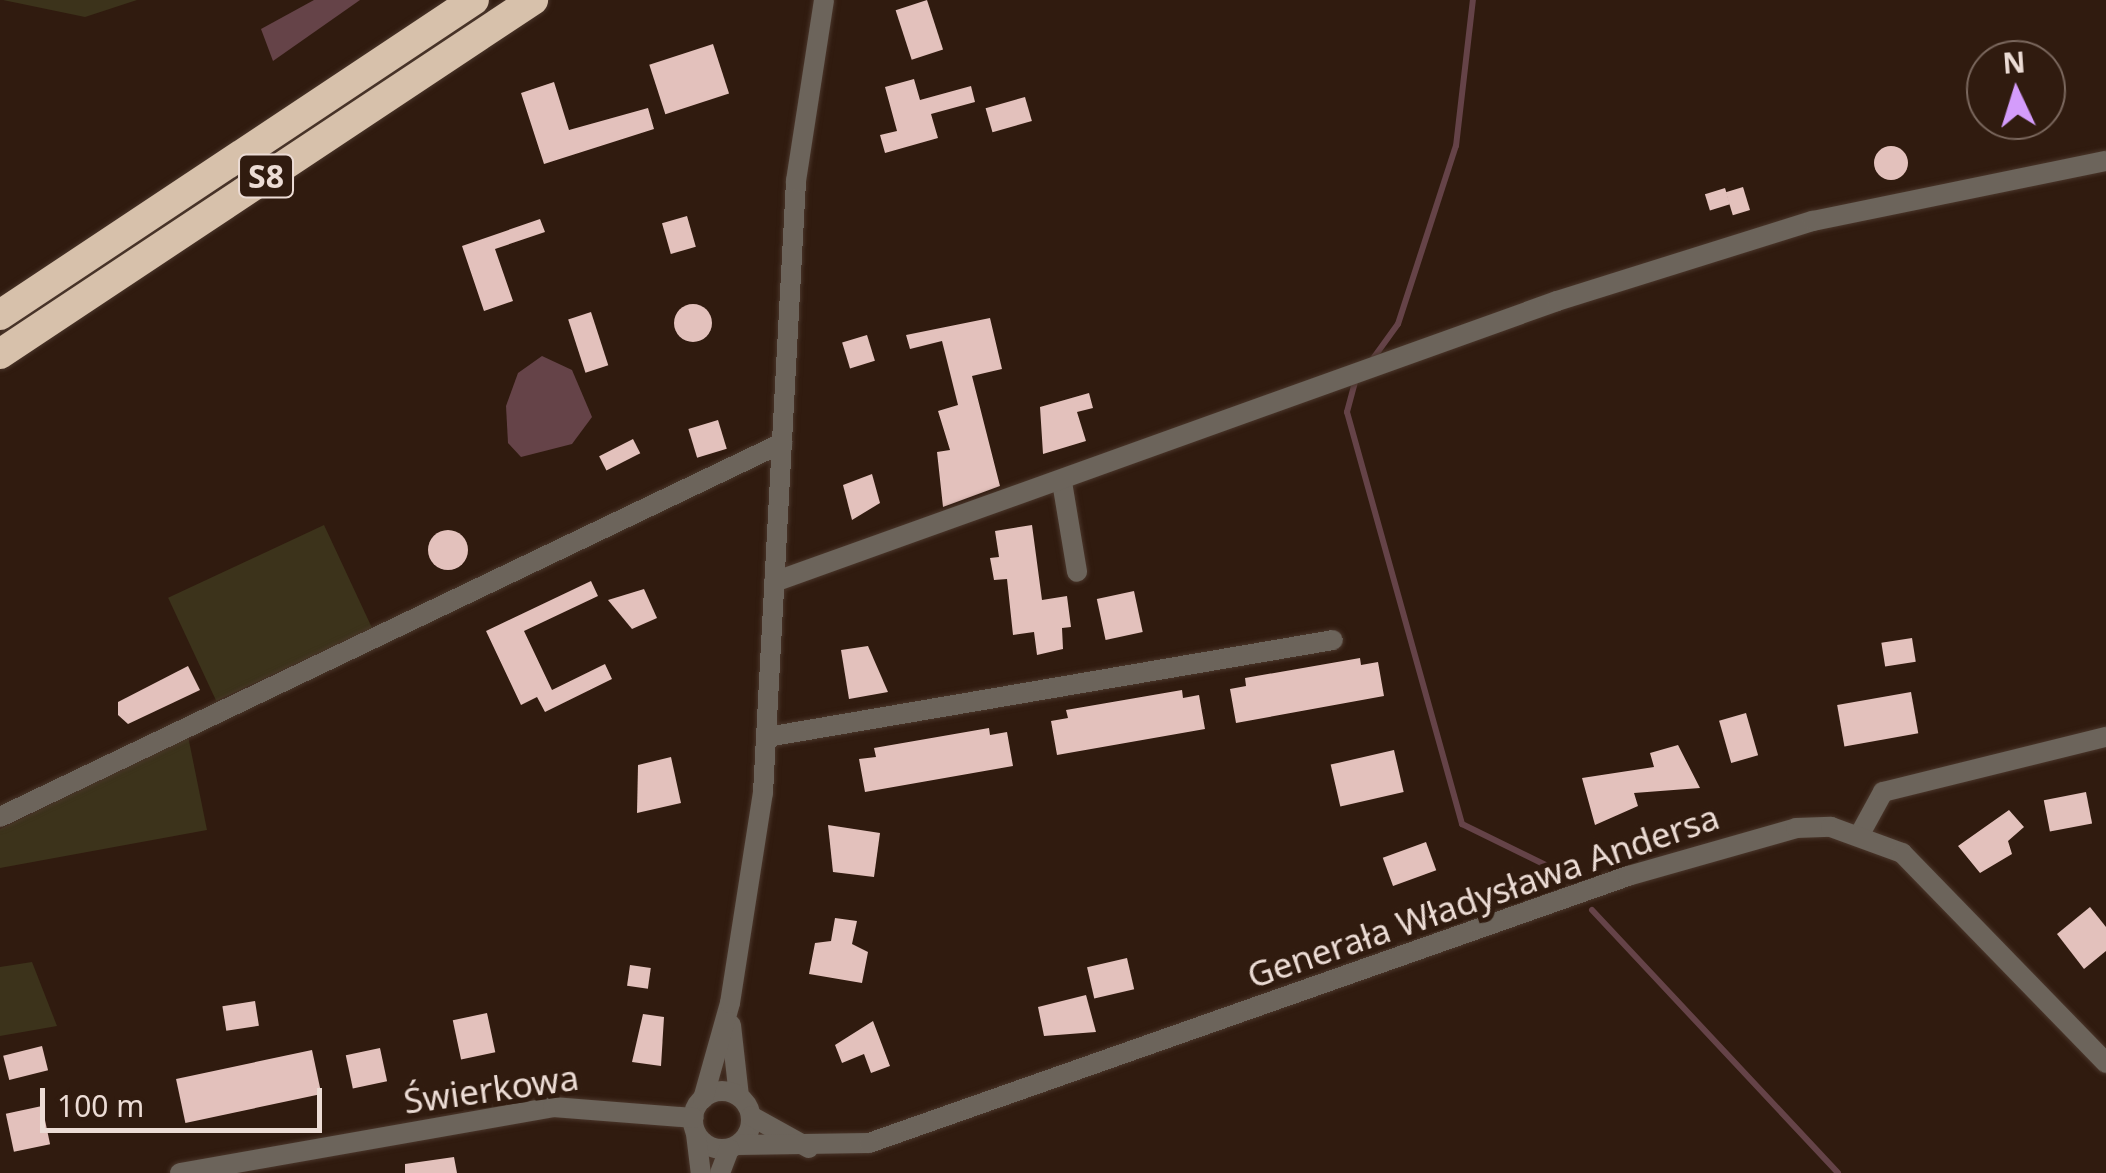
<!DOCTYPE html>
<meta charset="utf-8">
<style>
body{margin:0}
#map{position:relative;width:2106px;height:1173px;overflow:hidden;background:#301b0f;font-family:"Noto Sans",sans-serif}
div>[style]{position:absolute}
[style*='--x']{left:calc(var(--x)*1px);top:calc(var(--y)*1px);width:calc(var(--w)*1px);rotate:calc(var(--a)*1deg)}
.green>*{inset:0;background:#3c331b;transform-origin:0 0}
.water>*{inset:0;background:#654348}
.stream>*{height:6px;margin:-3px;padding:0 3px;transform-origin:3px;border-radius:3px;background:#654348}
.building>*{inset:0;background:#e3c1bc;transform-origin:0 0}
.round{border-radius:50%}
.roads{filter:drop-shadow(0 0 2px #4a362b) drop-shadow(0 0 2px #4a362b)}
.minor>*{height:20px;margin:-10px;padding:0 10px;transform-origin:10px;border-radius:10px;background:#6c645b}
.minor>.ring{margin:-10px;padding:0;box-sizing:content-box;background:none;border:20px solid #6c645b;border-radius:50%}
.highway>*{height:30px;margin:-15px;padding:0 15px;transform-origin:15px;border-radius:15px;background:#d7c1ab}
span{translate:-50% -50%;white-space:nowrap;text-align:center;line-height:1.15;-webkit-text-stroke:10px #301b0f;paint-order:stroke}
.shield-label span{padding:2px 8px;background:#301b0f;border:2px solid;border-radius:8px;-webkit-text-stroke-width:0}
.shield-label{font-size:32px;color:#ecdcd5;font-weight:700}
.street-label{font-size:35px;color:#ecdcd5}
.north{position:absolute;left:1966px;top:40px;width:100px;height:100px;box-sizing:border-box;background:#301b0f;border:2px solid #7b685e;border-radius:50%;rotate:356deg;font-size:28px;font-weight:700;line-height:40px;text-align:center;color:#ecdcd5}
.north::after{content:'';display:block;margin:auto;width:35px;height:45px;background:#d49cfb;clip-path:polygon(50% 0,100% 100%,50% 72%,0 100%)}
.scale{position:absolute;left:40px;top:1088px;width:282px;height:45px;box-sizing:border-box;border:5px solid #ecdcd5;border-top:0;padding-left:12px;font-size:30px;line-height:35px;white-space:nowrap;color:#ecdcd5;-webkit-text-stroke:8px #301b0f;paint-order:stroke}
</style>
<div id="map">
<div class="green">
<div style="clip-path:polygon(3px 0,137px 0,85px 17px)"></div>
<div style="left:324px;top:525px;width:114px;height:172px;rotate:65deg"></div>
<div style="clip-path:polygon(188px 736px,207px 830px,0 868px,0 829px)"></div>
<div style="clip-path:polygon(32px 962px,57px 1026px,0 1036px,0 967px)"></div>
</div>
<div class="water">
<div style="clip-path:polygon(314px 0,360px 0,273px 61px,261px 29px)"></div>
<div style="clip-path:polygon(542px 356px,572px 370px,592px 417px,572px 444px,521px 457px,508px 443px,506px 406px,518px 373px)"></div>
</div>
<div class="stream">
<div style="--x:1372;--y:360;--w:44;--a:-54.2"></div>
<div style="--x:1398;--y:324;--w:187;--a:-72"></div>
<div style="--x:1456;--y:146;--w:147;--a:-83.4"></div>
<div style="--x:1355;--y:382;--w:31;--a:105"></div>
<div style="--x:1347;--y:412;--w:428;--a:74.4"></div>
<div style="--x:1462;--y:824;--w:109;--a:26.1"></div>
<div style="--x:1592;--y:910;--w:360;--a:46.9"></div>
</div>
<div class="building">
<div style="left:927px;top:0;width:52px;height:33px;rotate:72deg"></div>
<div style="left:713px;top:44px;width:52px;height:67px;rotate:72deg"></div>
<div style="clip-path:polygon(914px 79px,920px 100px,971px 86px,975px 102px,931px 114px,938px 138px,885px 153px,880px 135px,897px 131px,885px 87px)"></div>
<div style="clip-path:polygon(554px 82px,569px 130px,648px 108px,654px 129px,544px 164px,521px 93px)"></div>
<div style="left:1025px;top:97px;width:25px;height:41px;rotate:74deg"></div>
<div class="round" style="left:1874px;top:146px;width:34px;height:34px"></div>
<div style="left:1743px;top:187px;width:24px;height:18px;rotate:73deg"></div>
<div style="left:1725px;top:188px;width:17px;height:21px;rotate:73deg"></div>
<div style="left:687px;top:216px;width:32px;height:26px;rotate:74deg"></div>
<div style="clip-path:polygon(540px 219px,545px 232px,495px 249px,513px 301px,484px 311px,462px 246px)"></div>
<div class="round" style="left:674px;top:304px;width:38px;height:38px"></div>
<div style="left:591px;top:312px;width:56px;height:24px;rotate:72deg"></div>
<div style="clip-path:polygon(990px 318px,1002px 369px,972px 376px,1000px 486px,943px 507px,937px 452px,950px 450px,938px 411px,958px 405px,942px 341px,910px 349px,906px 335px)"></div>
<div style="left:867px;top:335px;width:27px;height:26px;rotate:73deg"></div>
<div style="clip-path:polygon(1089px 393px,1093px 408px,1077px 412px,1086px 441px,1043px 454px,1040px 407px)"></div>
<div style="left:718px;top:420px;width:30px;height:31px;rotate:73deg"></div>
<div style="left:633px;top:439px;width:16px;height:38px;rotate:63deg"></div>
<div style="clip-path:polygon(872px 474px,880px 503px,852px 520px,843px 485px)"></div>
<div style="clip-path:polygon(1032px 525px,1042px 600px,1067px 596px,1071px 627px,1062px 628px,1063px 649px,1037px 655px,1034px 632px,1013px 635px,1007px 579px,994px 580px,990px 558px,999px 557px,995px 531px)"></div>
<div class="round" style="left:428px;top:530px;width:40px;height:40px"></div>
<div style="clip-path:polygon(591px 581px,598px 596px,524px 631px,552px 690px,605px 664px,612px 679px,545px 712px,537px 697px,521px 705px,486px 631px)"></div>
<div style="clip-path:polygon(644px 589px,657px 618px,632px 629px,608px 600px)"></div>
<div style="left:1134px;top:591px;width:42px;height:38px;rotate:78deg"></div>
<div style="left:1912px;top:638px;width:24px;height:31px;rotate:81deg"></div>
<div style="clip-path:polygon(868px 646px,888px 692px,849px 699px,841px 650px)"></div>
<div style="clip-path:polygon(1360px 658px,1361px 665px,1378px 662px,1384px 696px,1236px 723px,1230px 689px,1246px 686px,1245px 678px)"></div>
<div style="clip-path:polygon(188px 666px,200px 690px,128px 724px,118px 715px,118px 702px)"></div>
<div style="clip-path:polygon(1182px 690px,1183px 698px,1199px 695px,1205px 729px,1057px 755px,1051px 721px,1068px 718px,1066px 710px)"></div>
<div style="left:1911px;top:692px;width:42px;height:75px;rotate:80deg"></div>
<div style="left:1746px;top:713px;width:44px;height:28px;rotate:74deg"></div>
<div style="clip-path:polygon(989px 728px,990px 735px,1007px 732px,1013px 766px,865px 792px,859px 759px,876px 757px,874px 748px)"></div>
<div style="clip-path:polygon(1678px 745px,1700px 788px,1634px 793px,1638px 806px,1595px 825px,1582px 778px,1654px 767px,1650px 753px)"></div>
<div style="left:1394px;top:750px;width:43px;height:65px;rotate:77deg"></div>
<div style="clip-path:polygon(671px 757px,681px 803px,637px 813px,638px 765px)"></div>
<div style="left:2086px;top:792px;width:32px;height:43px;rotate:79deg"></div>
<div style="clip-path:polygon(2009px 810px,2024px 827px,2008px 841px,2012px 854px,1980px 873px,1958px 846px)"></div>
<div style="clip-path:polygon(828px 825px,880px 833px,874px 877px,833px 872px)"></div>
<div style="left:1426px;top:842px;width:30px;height:46px;rotate:70deg"></div>
<div style="clip-path:polygon(2090px 907px,2106px 927px,2106px 951px,2084px 969px,2057px 934px)"></div>
<div style="clip-path:polygon(835px 918px,857px 921px,852px 944px,868px 952px,862px 983px,809px 974px,815px 943px,831px 941px)"></div>
<div style="left:1127px;top:958px;width:32px;height:41px;rotate:77deg"></div>
<div style="left:630px;top:965px;width:21px;height:21px;rotate:8deg"></div>
<div style="clip-path:polygon(1086px 995px,1096px 1032px,1044px 1036px,1038px 1007px)"></div>
<div style="left:255px;top:1001px;width:25px;height:33px;rotate:81deg"></div>
<div style="left:487px;top:1013px;width:40px;height:35px;rotate:78deg"></div>
<div style="clip-path:polygon(643px 1014px,664px 1017px,661px 1066px,632px 1062px)"></div>
<div style="clip-path:polygon(873px 1021px,890px 1066px,871px 1073px,864px 1054px,842px 1063px,835px 1045px)"></div>
<div style="left:42px;top:1046px;width:25px;height:40px;rotate:76deg"></div>
<div style="left:380px;top:1048px;width:34px;height:35px;rotate:78deg"></div>
<div style="left:312px;top:1050px;width:45px;height:139px;rotate:78deg"></div>
<div style="left:42px;top:1106px;width:39px;height:37px;rotate:78deg"></div>
<div style="clip-path:polygon(454px 1157px,457px 1173px,405px 1173px,405px 1164px)"></div>
</div>
<div class="roads">
<div class="minor">
<div style="--x:1062;--y:482;--w:91;--a:80.5"></div>
<div style="--x:774;--y:582;--w:832;--a:-19.74"></div>
<div style="--x:1557;--y:301;--w:268;--a:-17.4"></div>
<div style="--x:1813;--y:221;--w:299;--a:-11.6"></div>
<div style="--x:767;--y:737;--w:574;--a:-9.72"></div>
<div style="--x:0;--y:817;--w:867;--a:-25.56"></div>
<div style="--x:1860;--y:834;--w:48;--a:-61.3"></div>
<div style="--x:1883;--y:792;--w:230;--a:-13.9"></div>
<div style="--x:731;--y:1025;--w:71;--a:83.6"></div>
<div class="ring" style="left:693px;top:1091px;width:38px;height:38px"></div>
<div style="--x:703;--y:1099;--w:100;--a:-74.3"></div>
<div style="--x:730;--y:1003;--w:213;--a:-81.1"></div>
<div style="--x:763;--y:793;--w:613;--a:-86.91"></div>
<div style="--x:796;--y:181;--w:183;--a:-81.2"></div>
<div style="--x:751;--y:1116;--w:66;--a:28.9"></div>
<div style="--x:696;--y:1134;--w:39;--a:83"></div>
<div style="--x:738;--y:1145;--w:131;--a:-0.9"></div>
<div style="--x:869;--y:1143;--w:805;--a:-19.38"></div>
<div style="--x:1628;--y:876;--w:175;--a:-15.9"></div>
<div style="--x:1796;--y:828;--w:35;--a:-2"></div>
<div style="--x:1831;--y:827;--w:76;--a:20.1"></div>
<div style="--x:1902;--y:853;--w:293;--a:45.8"></div>
<div style="--x:180;--y:1173;--w:379;--a:-10"></div>
<div style="--x:553;--y:1107;--w:141;--a:4.5"></div>
<div style="--x:720;--y:1173;--w:26;--a:-69"></div>
</div>
<div class="highway">
<div style="--x:0;--y:315;--w:569;--a:-33.61"></div>
<div style="--x:0;--y:354;--w:640;--a:-33.59"></div>
</div>
</div>
<div class="shield-label">
<span style="left:266px;top:176px">S8</span>
</div>
<div class="street-label">
<span style="left:1483px;top:896px;rotate:-19deg">Generała Władysława Andersa</span>
<span style="left:491px;top:1089px;rotate:-8deg">Świerkowa</span>
</div>
<div class="north">N</div>
<div class="scale">100 m</div>
</div>
